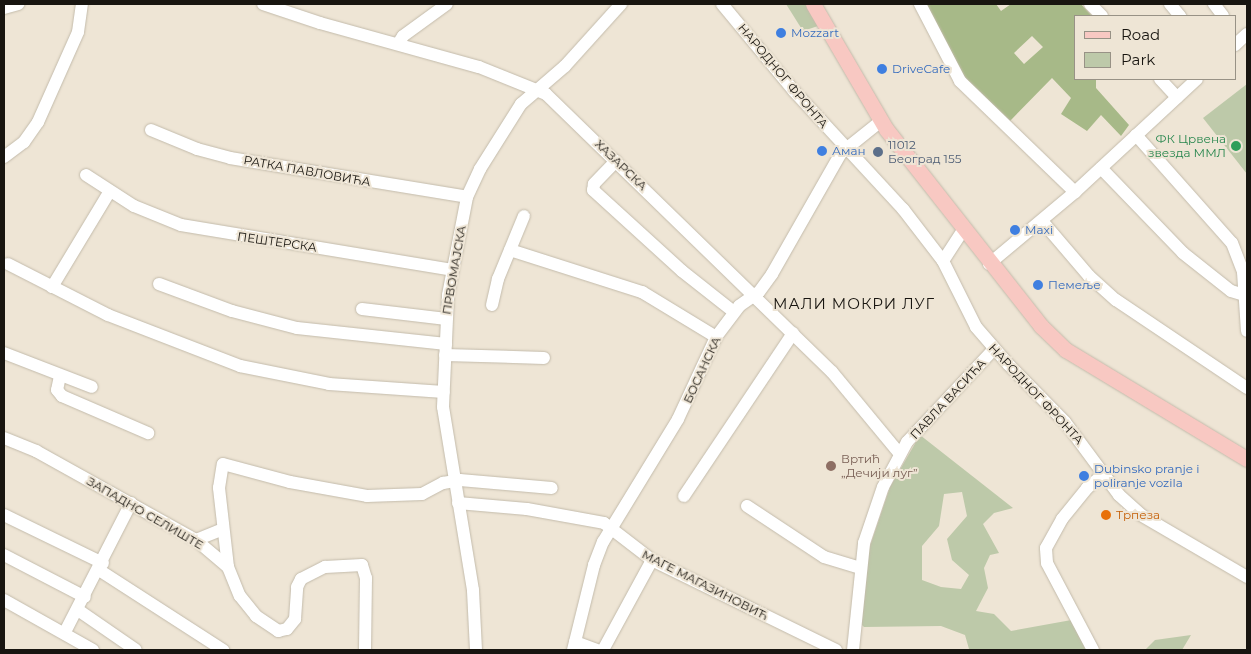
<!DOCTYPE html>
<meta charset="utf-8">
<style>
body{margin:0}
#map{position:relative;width:1251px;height:654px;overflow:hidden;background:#eee5d5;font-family:Montserrat,sans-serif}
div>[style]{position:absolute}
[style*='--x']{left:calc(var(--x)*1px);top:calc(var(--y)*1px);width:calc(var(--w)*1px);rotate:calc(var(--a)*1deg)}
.green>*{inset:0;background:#bdc9a9}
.forest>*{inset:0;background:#a7b988}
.roads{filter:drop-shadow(0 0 1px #c3bbab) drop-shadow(0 0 1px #c3bbab)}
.minor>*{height:12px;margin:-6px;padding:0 6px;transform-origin:6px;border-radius:6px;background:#fff}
.major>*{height:15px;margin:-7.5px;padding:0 7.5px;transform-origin:7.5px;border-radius:7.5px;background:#f8c8c2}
.dots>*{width:14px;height:14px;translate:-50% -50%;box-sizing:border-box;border:2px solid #eee5d5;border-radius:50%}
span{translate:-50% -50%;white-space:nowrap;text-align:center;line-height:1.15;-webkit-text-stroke:4px #eee5d5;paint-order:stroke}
.shop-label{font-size:12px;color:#366cbe}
.left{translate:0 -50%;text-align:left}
.street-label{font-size:12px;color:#181510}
.leisure-label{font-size:12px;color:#27864d}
.right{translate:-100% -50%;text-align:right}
.service-label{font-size:12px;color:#4e5e75}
.education-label{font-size:12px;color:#785e54}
.food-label{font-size:12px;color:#c56008}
.quarter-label{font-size:15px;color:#181510;letter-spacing:1px}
.frame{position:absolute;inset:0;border:5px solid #181510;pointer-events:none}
.legend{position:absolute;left:1074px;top:15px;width:162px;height:65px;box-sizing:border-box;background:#eee5d5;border:1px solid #989286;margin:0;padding:6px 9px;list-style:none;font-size:15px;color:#181510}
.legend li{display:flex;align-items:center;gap:10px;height:25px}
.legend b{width:25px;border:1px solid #989286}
</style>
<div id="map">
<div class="green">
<div style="clip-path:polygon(786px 4px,807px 4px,818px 26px,803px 31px)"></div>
<div style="clip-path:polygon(1247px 84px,1247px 174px,1203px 118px)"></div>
<div style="clip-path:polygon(evenodd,920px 435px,1013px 508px,994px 513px,983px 524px,999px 553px,990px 555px,984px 568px,988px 588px,976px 611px,994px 614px,1011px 631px,1077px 619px,1095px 650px,976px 650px,969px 649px,965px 635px,941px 626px,864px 627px,859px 622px,869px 549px,890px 487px,920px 435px,962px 492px,967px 516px,947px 539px,952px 560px,969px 575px,961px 589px,941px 587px,922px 580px,922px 546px,939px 526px,944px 494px,962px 492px)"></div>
<div style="clip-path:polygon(1191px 635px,1182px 650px,1145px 650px,1155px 640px)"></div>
</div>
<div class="forest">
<div style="clip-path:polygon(evenodd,926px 4px,996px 4px,1001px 11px,1011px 4px,1081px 4px,1092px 16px,1075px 16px,1075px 79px,1096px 79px,1096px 88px,1129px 125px,1121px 136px,1101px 115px,1087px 131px,1061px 114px,1071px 98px,1052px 78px,1010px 121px,961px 75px,926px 4px,1032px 36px,1043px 47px,1024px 64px,1014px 53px,1032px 36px)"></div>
</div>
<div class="roads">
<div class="minor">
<div style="--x:263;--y:4;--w:60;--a:18.4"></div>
<div style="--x:320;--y:23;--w:165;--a:15.5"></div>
<div style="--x:479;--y:67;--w:72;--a:21.9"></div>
<div style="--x:546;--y:94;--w:399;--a:44.2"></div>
<div style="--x:832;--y:372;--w:105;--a:50.4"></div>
<div style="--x:722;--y:4;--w:113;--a:50.4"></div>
<div style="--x:794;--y:91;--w:161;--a:47.3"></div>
<div style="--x:903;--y:209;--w:66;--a:52.4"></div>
<div style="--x:943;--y:261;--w:74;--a:63.4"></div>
<div style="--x:976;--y:327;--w:49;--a:49.1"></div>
<div style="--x:1008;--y:364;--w:81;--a:45.5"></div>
<div style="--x:1065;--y:422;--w:91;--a:53.5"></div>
<div style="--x:1119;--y:495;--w:30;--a:42"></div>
<div style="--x:1141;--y:515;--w:123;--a:30.3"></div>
<div style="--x:920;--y:4;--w:87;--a:62.5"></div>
<div style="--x:960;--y:81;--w:160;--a:44"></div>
<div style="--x:1090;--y:4;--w:17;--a:45"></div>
<div style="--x:1170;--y:4;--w:16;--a:50"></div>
<div style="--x:1214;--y:4;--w:15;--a:53"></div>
<div style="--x:4;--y:8;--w:15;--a:-16"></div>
<div style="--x:398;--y:44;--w:9;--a:-58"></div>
<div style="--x:403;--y:36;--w:54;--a:-36"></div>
<div style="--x:1235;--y:45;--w:16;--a:-43"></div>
<div style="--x:1160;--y:79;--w:25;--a:47"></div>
<div style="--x:151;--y:130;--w:50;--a:22.4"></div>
<div style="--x:197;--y:149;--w:34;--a:15"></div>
<div style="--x:230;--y:158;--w:240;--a:9.3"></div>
<div style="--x:1136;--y:135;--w:144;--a:48.4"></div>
<div style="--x:1232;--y:243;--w:31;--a:69"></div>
<div style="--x:1243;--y:272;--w:59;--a:86.1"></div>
<div style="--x:4;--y:157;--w:25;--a:-37"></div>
<div style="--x:24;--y:142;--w:24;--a:-55"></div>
<div style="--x:38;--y:122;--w:98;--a:-66"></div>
<div style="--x:78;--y:32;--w:28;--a:-82"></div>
<div style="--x:616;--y:161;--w:32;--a:134"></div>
<div style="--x:594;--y:184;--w:6;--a:99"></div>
<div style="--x:593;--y:190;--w:120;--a:42.3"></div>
<div style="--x:682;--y:271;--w:66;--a:38.3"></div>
<div style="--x:1101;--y:168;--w:118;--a:46"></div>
<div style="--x:1183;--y:253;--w:61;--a:38.4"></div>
<div style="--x:1231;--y:291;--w:14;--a:17"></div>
<div style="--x:86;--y:175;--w:57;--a:32.9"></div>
<div style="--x:134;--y:206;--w:51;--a:22"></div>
<div style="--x:181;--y:225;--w:275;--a:9.4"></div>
<div style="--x:1042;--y:221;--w:72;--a:49.5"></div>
<div style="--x:1089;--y:276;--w:36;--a:42"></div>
<div style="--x:1116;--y:300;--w:158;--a:33.9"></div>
<div style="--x:510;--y:250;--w:139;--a:17.7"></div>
<div style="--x:642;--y:292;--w:87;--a:31.3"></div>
<div style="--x:943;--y:261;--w:37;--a:-57"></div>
<div style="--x:8;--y:264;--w:112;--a:27"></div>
<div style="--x:108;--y:315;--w:142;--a:21.1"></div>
<div style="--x:240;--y:366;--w:91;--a:11.4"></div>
<div style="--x:329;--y:384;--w:115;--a:4"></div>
<div style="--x:989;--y:264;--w:112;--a:-39.9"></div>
<div style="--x:1075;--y:192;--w:166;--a:-42.8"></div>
<div style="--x:159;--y:284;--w:78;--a:20.3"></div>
<div style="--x:232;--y:311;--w:67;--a:14.7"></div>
<div style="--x:297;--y:328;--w:150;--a:6.1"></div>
<div style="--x:52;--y:287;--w:112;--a:-58.9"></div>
<div style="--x:492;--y:305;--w:27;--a:-77"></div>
<div style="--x:498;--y:279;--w:68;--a:-67.6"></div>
<div style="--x:362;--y:309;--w:85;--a:6.8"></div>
<div style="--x:4;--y:353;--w:94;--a:21.1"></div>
<div style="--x:445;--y:355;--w:99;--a:1.7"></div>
<div style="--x:60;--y:376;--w:14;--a:102"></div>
<div style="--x:57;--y:390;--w:8;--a:50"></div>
<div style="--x:62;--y:396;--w:94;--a:23.3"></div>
<div style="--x:4;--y:438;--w:35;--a:22"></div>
<div style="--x:36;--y:451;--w:183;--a:29.1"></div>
<div style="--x:196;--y:540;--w:42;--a:40.2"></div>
<div style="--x:228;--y:567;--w:31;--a:68"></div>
<div style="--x:240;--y:596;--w:26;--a:51"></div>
<div style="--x:256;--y:616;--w:27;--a:34"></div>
<div style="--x:278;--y:631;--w:9;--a:-13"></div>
<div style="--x:287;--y:629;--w:13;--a:-51"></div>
<div style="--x:295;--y:619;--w:32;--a:-86"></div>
<div style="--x:297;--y:587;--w:9;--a:-63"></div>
<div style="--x:301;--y:579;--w:27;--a:-27"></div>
<div style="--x:325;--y:567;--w:37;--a:-3"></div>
<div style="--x:362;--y:565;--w:14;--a:73"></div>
<div style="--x:366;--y:578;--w:72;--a:90.8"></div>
<div style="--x:684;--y:496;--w:196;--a:-56.2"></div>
<div style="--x:458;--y:503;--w:69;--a:5"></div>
<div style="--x:527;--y:509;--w:78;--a:10.3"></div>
<div style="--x:604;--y:523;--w:61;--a:37.6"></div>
<div style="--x:652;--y:560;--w:205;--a:26.1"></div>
<div style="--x:747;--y:506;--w:92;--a:33.5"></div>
<div style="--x:824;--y:557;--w:38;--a:17"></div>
<div style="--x:4;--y:515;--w:110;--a:25.9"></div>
<div style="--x:196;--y:540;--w:29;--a:-22"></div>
<div style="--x:4;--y:555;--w:91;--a:27.4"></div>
<div style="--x:228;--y:567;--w:80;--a:-96.5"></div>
<div style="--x:219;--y:488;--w:24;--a:-81"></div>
<div style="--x:223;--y:464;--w:69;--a:15"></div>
<div style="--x:290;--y:482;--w:78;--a:10.3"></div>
<div style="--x:367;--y:496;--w:55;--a:-2.1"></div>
<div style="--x:422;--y:494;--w:24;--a:-28"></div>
<div style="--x:443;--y:483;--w:17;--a:-10"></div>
<div style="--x:460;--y:480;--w:92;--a:5"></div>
<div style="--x:99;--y:570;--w:148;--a:32.8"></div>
<div style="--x:4;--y:600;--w:102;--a:29.3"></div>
<div style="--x:78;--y:610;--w:70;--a:34.6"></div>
<div style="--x:65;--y:632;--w:145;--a:-62.9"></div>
<div style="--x:575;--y:642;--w:23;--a:20"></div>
<div style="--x:476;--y:650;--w:60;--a:-92.9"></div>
<div style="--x:473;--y:590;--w:185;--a:-99.3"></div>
<div style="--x:443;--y:407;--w:112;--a:-87.4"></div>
<div style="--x:448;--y:295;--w:100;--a:-79"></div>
<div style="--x:467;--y:197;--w:31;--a:-65"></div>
<div style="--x:480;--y:169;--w:77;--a:-57.8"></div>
<div style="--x:521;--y:104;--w:58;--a:-40.8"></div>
<div style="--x:565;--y:66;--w:84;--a:-47.9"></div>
<div style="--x:573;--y:650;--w:88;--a:-76.1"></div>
<div style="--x:594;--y:565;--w:25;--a:-69"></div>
<div style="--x:603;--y:542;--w:144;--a:-58.6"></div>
<div style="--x:678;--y:419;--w:90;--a:-65.1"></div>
<div style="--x:716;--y:337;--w:39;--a:-53"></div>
<div style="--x:739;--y:306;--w:24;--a:-35"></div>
<div style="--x:759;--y:292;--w:22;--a:-54"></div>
<div style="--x:772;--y:274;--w:139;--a:-60.3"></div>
<div style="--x:841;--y:153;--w:51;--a:-38.7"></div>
<div style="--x:603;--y:650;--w:102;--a:-61.4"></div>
<div style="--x:853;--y:650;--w:108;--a:-84.1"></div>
<div style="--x:864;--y:543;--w:59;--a:-71.3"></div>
<div style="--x:883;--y:487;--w:51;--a:-61.9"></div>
<div style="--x:907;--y:442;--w:127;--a:-46.9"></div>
<div style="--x:1093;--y:650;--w:98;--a:-117.9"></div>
<div style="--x:1047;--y:563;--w:15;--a:-94"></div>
<div style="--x:1046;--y:548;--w:33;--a:-61"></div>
<div style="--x:1062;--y:519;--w:40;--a:-51"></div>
<div style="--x:1087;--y:488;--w:21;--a:-39"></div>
</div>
<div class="major">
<div style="--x:813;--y:4;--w:145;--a:59.7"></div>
<div style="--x:886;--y:129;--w:251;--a:51.8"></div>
<div style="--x:1041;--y:326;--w:35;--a:44"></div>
<div style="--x:1066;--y:350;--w:211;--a:31.1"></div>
</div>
</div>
<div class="dots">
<div style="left:781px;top:33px;background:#3f7fe0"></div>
<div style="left:882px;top:69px;background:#3f7fe0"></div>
<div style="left:1236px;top:146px;background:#2e9e5b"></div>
<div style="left:822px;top:151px;background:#3f7fe0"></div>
<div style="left:878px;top:152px;background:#5c6f8a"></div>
<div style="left:1015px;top:230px;background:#3f7fe0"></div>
<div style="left:1038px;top:285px;background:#3f7fe0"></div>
<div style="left:831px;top:466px;background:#8d6e63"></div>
<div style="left:1084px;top:476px;background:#3f7fe0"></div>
<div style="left:1106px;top:515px;background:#e8710a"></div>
</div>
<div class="shop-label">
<span class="left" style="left:791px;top:33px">Mozzart</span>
<span class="left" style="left:892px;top:69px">DriveCafe</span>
<span class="left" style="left:832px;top:151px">Аман</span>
<span class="left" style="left:1025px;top:230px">Maxi</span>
<span class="left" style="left:1048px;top:285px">Пемеље</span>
<span class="left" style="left:1094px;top:476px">Dubinsko pranje i<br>poliranje vozila</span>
</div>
<div class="street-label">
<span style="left:783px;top:76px;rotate:50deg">НАРОДНОГ ФРОНТА</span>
<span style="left:621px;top:165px;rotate:44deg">ХАЗАРСКА</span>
<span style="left:307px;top:171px;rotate:10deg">РАТКА ПАВЛОВИЋА</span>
<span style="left:277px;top:242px;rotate:8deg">ПЕШТЕРСКА</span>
<span style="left:454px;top:270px;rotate:-80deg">ПРВОМАЈСКА</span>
<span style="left:702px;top:370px;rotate:-65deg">БОСАНСКА</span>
<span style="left:1036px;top:394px;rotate:47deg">НАРОДНОГ ФРОНТА</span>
<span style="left:948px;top:399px;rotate:-47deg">ПАВЛА ВАСИЋА</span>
<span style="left:145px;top:513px;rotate:30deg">ЗАПАДНО СЕЛИШТЕ</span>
<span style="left:705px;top:585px;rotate:27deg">МАГЕ МАГАЗИНОВИЋ</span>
</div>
<div class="leisure-label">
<span class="right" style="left:1226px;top:146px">ФК Црвена<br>звезда ММЛ</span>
</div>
<div class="service-label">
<span class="left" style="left:888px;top:152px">11012<br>Београд 155</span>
</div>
<div class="education-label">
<span class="left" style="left:841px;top:466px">Вртић<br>„Дечији луг”</span>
</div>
<div class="food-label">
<span class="left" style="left:1116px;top:515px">Трпеза</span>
</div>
<div class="quarter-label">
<span style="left:854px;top:304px">МАЛИ МОКРИ ЛУГ</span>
</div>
<div class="frame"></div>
<ul class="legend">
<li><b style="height:6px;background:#f8c8c2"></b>Road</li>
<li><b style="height:14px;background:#bdc9a9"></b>Park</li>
</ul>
</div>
